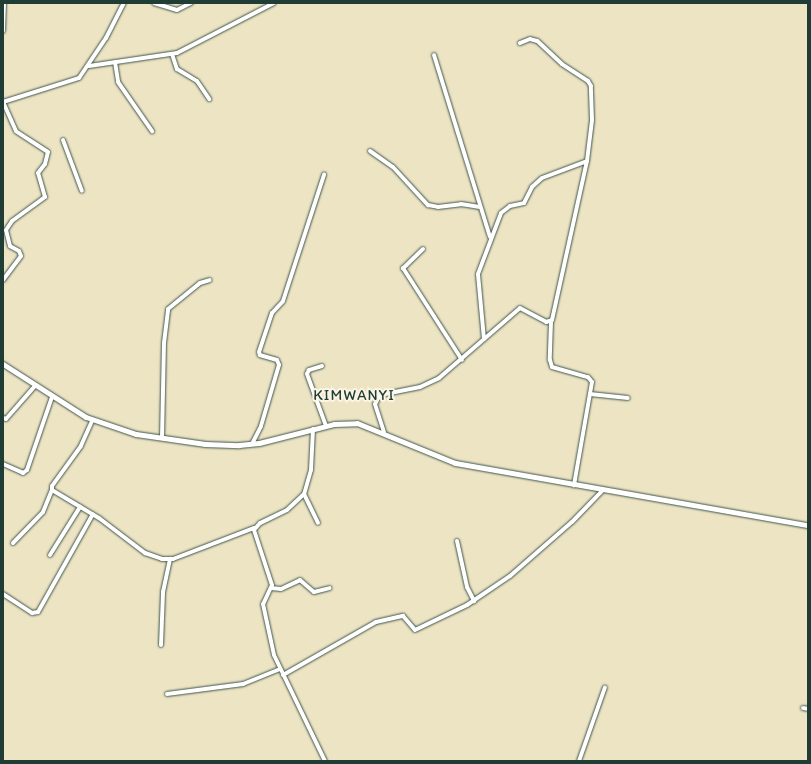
<!DOCTYPE html>
<style>
body{margin:0}
#map{position:relative;width:811px;height:764px;overflow:hidden;background:#ede4c4;font-family:Itim,sans-serif}
div>[style]{position:absolute}
[style*='--x']{left:calc(var(--x)*1px);top:calc(var(--y)*1px);width:calc(var(--w)*1px);rotate:calc(var(--a)*1deg)}
.roads{filter:drop-shadow(0 0 1px #3e564a) drop-shadow(0 0 1px #3e564a)}
.minor>*{height:4px;margin:-2px;padding:0 2px;transform-origin:2px;border-radius:2px;background:#fff}
.tertiary>*{height:5px;margin:-2.5px;padding:0 2.5px;transform-origin:2.5px;border-radius:2.5px;background:#fff}
span{translate:-50% -50%;white-space:nowrap;text-align:center;line-height:1.15;-webkit-text-stroke:4px #fcf5e5;paint-order:stroke}
.quarter-label{font-size:15px;color:#1f3d34;letter-spacing:1px}
.frame{position:absolute;inset:0;border:4px solid #1f3d34;pointer-events:none}
</style>
<div id="map">
<div class="roads">
<div class="minor">
<div style="--x:154;--y:3;--w:24;--a:17"></div>
<div style="--x:177;--y:10;--w:16;--a:-27"></div>
<div style="--x:3;--y:31;--w:28;--a:-88"></div>
<div style="--x:172;--y:54;--w:16;--a:72"></div>
<div style="--x:177;--y:69;--w:23;--a:31"></div>
<div style="--x:197;--y:81;--w:22;--a:56"></div>
<div style="--x:434;--y:55;--w:190;--a:72.9"></div>
<div style="--x:115;--y:62;--w:20;--a:81"></div>
<div style="--x:118;--y:82;--w:60;--a:55.2"></div>
<div style="--x:89;--y:66;--w:89;--a:-8.4"></div>
<div style="--x:177;--y:53;--w:109;--a:-27.3"></div>
<div style="--x:3;--y:102;--w:80;--a:-17.5"></div>
<div style="--x:79;--y:78;--w:48;--a:-56"></div>
<div style="--x:106;--y:38;--w:39;--a:-63"></div>
<div style="--x:63;--y:140;--w:54;--a:69.6"></div>
<div style="--x:370;--y:151;--w:28;--a:35"></div>
<div style="--x:393;--y:167;--w:52;--a:47.4"></div>
<div style="--x:428;--y:205;--w:10;--a:11"></div>
<div style="--x:438;--y:207;--w:23;--a:-7"></div>
<div style="--x:461;--y:204;--w:19;--a:9"></div>
<div style="--x:423;--y:249;--w:28;--a:136"></div>
<div style="--x:403;--y:268;--w:109;--a:57.3"></div>
<div style="--x:3;--y:280;--w:30;--a:-53"></div>
<div style="--x:21;--y:256;--w:5;--a:-112"></div>
<div style="--x:19;--y:251;--w:10;--a:-151"></div>
<div style="--x:10;--y:246;--w:16;--a:-104"></div>
<div style="--x:6;--y:230;--w:11;--a:-56"></div>
<div style="--x:12;--y:221;--w:41;--a:-36"></div>
<div style="--x:45;--y:197;--w:25;--a:-106"></div>
<div style="--x:38;--y:173;--w:11;--a:-52"></div>
<div style="--x:45;--y:164;--w:12;--a:-76"></div>
<div style="--x:48;--y:152;--w:38;--a:-147"></div>
<div style="--x:16;--y:131;--w:32;--a:-114"></div>
<div style="--x:551;--y:322;--w:38;--a:92"></div>
<div style="--x:550;--y:360;--w:7;--a:74"></div>
<div style="--x:552;--y:367;--w:37;--a:16"></div>
<div style="--x:588;--y:377;--w:6;--a:51"></div>
<div style="--x:592;--y:382;--w:105;--a:99.9"></div>
<div style="--x:484;--y:339;--w:65;--a:-95.3"></div>
<div style="--x:478;--y:274;--w:65;--a:-69.3"></div>
<div style="--x:501;--y:213;--w:11;--a:-38"></div>
<div style="--x:510;--y:206;--w:14;--a:-12"></div>
<div style="--x:524;--y:203;--w:18;--a:-63"></div>
<div style="--x:532;--y:187;--w:13;--a:-42"></div>
<div style="--x:542;--y:178;--w:48;--a:-20.7"></div>
<div style="--x:322;--y:366;--w:14;--a:163"></div>
<div style="--x:309;--y:370;--w:4;--a:117"></div>
<div style="--x:307;--y:374;--w:55;--a:69.9"></div>
<div style="--x:590;--y:394;--w:38;--a:6"></div>
<div style="--x:3;--y:418;--w:3;--a:18"></div>
<div style="--x:6;--y:419;--w:44;--a:-48.7"></div>
<div style="--x:92;--y:421;--w:27;--a:114"></div>
<div style="--x:81;--y:446;--w:49;--a:125.9"></div>
<div style="--x:52;--y:486;--w:4;--a:90"></div>
<div style="--x:52;--y:490;--w:55;--a:30.8"></div>
<div style="--x:99;--y:518;--w:58;--a:37.3"></div>
<div style="--x:145;--y:553;--w:18;--a:19"></div>
<div style="--x:162;--y:559;--w:11;--a:0"></div>
<div style="--x:173;--y:559;--w:87;--a:-20.9"></div>
<div style="--x:313;--y:429;--w:41;--a:92.8"></div>
<div style="--x:311;--y:470;--w:25;--a:106"></div>
<div style="--x:304;--y:494;--w:23;--a:137"></div>
<div style="--x:287;--y:510;--w:30;--a:154"></div>
<div style="--x:260;--y:523;--w:9;--a:131"></div>
<div style="--x:254;--y:530;--w:58;--a:71.9"></div>
<div style="--x:272;--y:585;--w:21;--a:115"></div>
<div style="--x:263;--y:604;--w:52;--a:77.8"></div>
<div style="--x:274;--y:655;--w:118;--a:64.3"></div>
<div style="--x:384;--y:432;--w:29;--a:-108"></div>
<div style="--x:375;--y:404;--w:10;--a:-61"></div>
<div style="--x:380;--y:395;--w:41;--a:-11.3"></div>
<div style="--x:420;--y:387;--w:21;--a:-25"></div>
<div style="--x:439;--y:378;--w:107;--a:-40.8"></div>
<div style="--x:520;--y:308;--w:30;--a:28"></div>
<div style="--x:546;--y:322;--w:6;--a:-18"></div>
<div style="--x:552;--y:320;--w:163;--a:-77.6"></div>
<div style="--x:587;--y:161;--w:41;--a:-83"></div>
<div style="--x:592;--y:120;--w:34;--a:-92"></div>
<div style="--x:591;--y:86;--w:6;--a:-121"></div>
<div style="--x:588;--y:81;--w:31;--a:-147"></div>
<div style="--x:562;--y:64;--w:34;--a:-137"></div>
<div style="--x:537;--y:41;--w:7;--a:-164"></div>
<div style="--x:530;--y:39;--w:11;--a:158"></div>
<div style="--x:162;--y:438;--w:95;--a:-88.8"></div>
<div style="--x:164;--y:343;--w:34;--a:-83"></div>
<div style="--x:168;--y:309;--w:41;--a:-39.1"></div>
<div style="--x:200;--y:283;--w:10;--a:-17"></div>
<div style="--x:252;--y:444;--w:20;--a:-63"></div>
<div style="--x:261;--y:426;--w:64;--a:-73.6"></div>
<div style="--x:279;--y:365;--w:5;--a:-112"></div>
<div style="--x:277;--y:360;--w:18;--a:-164"></div>
<div style="--x:260;--y:355;--w:3;--a:-108"></div>
<div style="--x:259;--y:352;--w:41;--a:-71.6"></div>
<div style="--x:272;--y:313;--w:16;--a:-47"></div>
<div style="--x:283;--y:301;--w:133;--a:-72"></div>
<div style="--x:3;--y:464;--w:22;--a:24"></div>
<div style="--x:23;--y:473;--w:5;--a:-37"></div>
<div style="--x:27;--y:470;--w:77;--a:-71.1"></div>
<div style="--x:304;--y:494;--w:32;--a:64"></div>
<div style="--x:457;--y:541;--w:47;--a:77.7"></div>
<div style="--x:467;--y:587;--w:16;--a:63"></div>
<div style="--x:13;--y:543;--w:43;--a:-45.9"></div>
<div style="--x:43;--y:512;--w:24;--a:-68"></div>
<div style="--x:50;--y:555;--w:57;--a:-58"></div>
<div style="--x:271;--y:588;--w:10;--a:6"></div>
<div style="--x:281;--y:589;--w:21;--a:-25"></div>
<div style="--x:300;--y:580;--w:18;--a:41"></div>
<div style="--x:314;--y:592;--w:16;--a:-14"></div>
<div style="--x:3;--y:594;--w:35;--a:33"></div>
<div style="--x:32;--y:613;--w:6;--a:-9"></div>
<div style="--x:38;--y:612;--w:112;--a:-60.7"></div>
<div style="--x:161;--y:645;--w:53;--a:-87.8"></div>
<div style="--x:163;--y:592;--w:34;--a:-78"></div>
<div style="--x:283;--y:675;--w:107;--a:-29.7"></div>
<div style="--x:376;--y:622;--w:28;--a:-13"></div>
<div style="--x:403;--y:616;--w:18;--a:49"></div>
<div style="--x:415;--y:630;--w:58;--a:-25.7"></div>
<div style="--x:467;--y:605;--w:52;--a:-34"></div>
<div style="--x:510;--y:576;--w:82;--a:-41.1"></div>
<div style="--x:572;--y:522;--w:45;--a:-45.9"></div>
<div style="--x:167;--y:694;--w:77;--a:-7.5"></div>
<div style="--x:243;--y:684;--w:40;--a:-22"></div>
<div style="--x:803;--y:708;--w:5;--a:11"></div>
<div style="--x:579;--y:761;--w:78;--a:-70.6"></div>
</div>
<div class="tertiary">
<div style="--x:3;--y:364;--w:98;--a:32.6"></div>
<div style="--x:86;--y:417;--w:53;--a:18.8"></div>
<div style="--x:136;--y:434;--w:70;--a:8.2"></div>
<div style="--x:205;--y:444;--w:34;--a:2"></div>
<div style="--x:239;--y:445;--w:20;--a:-6"></div>
<div style="--x:259;--y:443;--w:77;--a:-14.2"></div>
<div style="--x:334;--y:424;--w:23;--a:-2"></div>
<div style="--x:357;--y:423;--w:106;--a:22.2"></div>
<div style="--x:455;--y:463;--w:358;--a:10"></div>
</div>
</div>
<div class="quarter-label">
<span style="left:354px;top:396px">KIMWANYI</span>
</div>
<div class="frame"></div>
</div>
